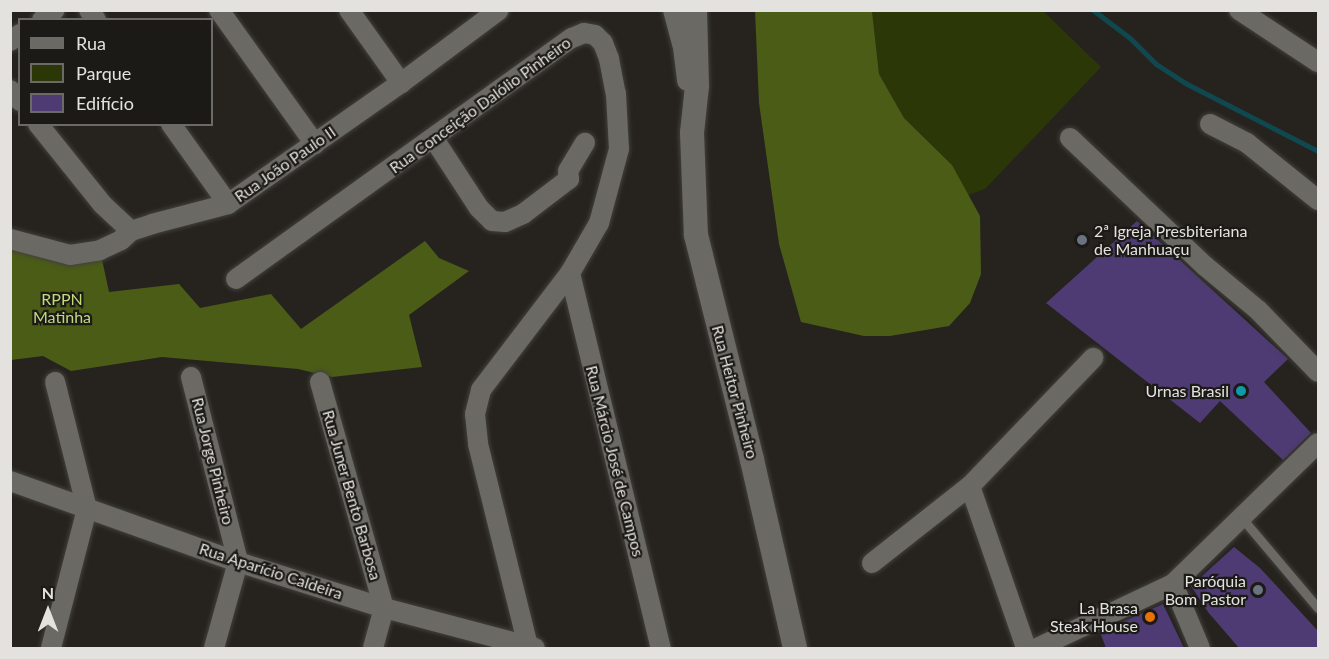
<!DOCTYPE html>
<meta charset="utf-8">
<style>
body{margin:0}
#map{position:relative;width:1329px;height:659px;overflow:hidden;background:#26231f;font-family:Lato,sans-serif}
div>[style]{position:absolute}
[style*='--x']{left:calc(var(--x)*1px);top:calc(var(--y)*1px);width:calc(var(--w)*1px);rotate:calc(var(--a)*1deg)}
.green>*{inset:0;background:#2c3707}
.forest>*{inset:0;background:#4b5c17}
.stream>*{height:5px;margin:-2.5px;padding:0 2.5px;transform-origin:2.5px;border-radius:2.5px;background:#0f484f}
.building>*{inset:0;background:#4e3b74}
.roads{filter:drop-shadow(0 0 2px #42403c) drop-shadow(0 0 2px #42403c)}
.service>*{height:9px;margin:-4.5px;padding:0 4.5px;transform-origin:4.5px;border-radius:4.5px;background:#6b6964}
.minor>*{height:20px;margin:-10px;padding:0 10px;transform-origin:10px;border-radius:10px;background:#6b6964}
.tertiary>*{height:24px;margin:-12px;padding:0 12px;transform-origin:12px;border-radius:12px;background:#6b6964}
.dots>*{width:16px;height:16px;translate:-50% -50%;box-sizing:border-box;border:3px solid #1c1a16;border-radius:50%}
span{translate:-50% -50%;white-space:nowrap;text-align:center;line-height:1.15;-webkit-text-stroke:4.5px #1c1a16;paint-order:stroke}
.street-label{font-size:16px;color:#e3e2df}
.poi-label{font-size:16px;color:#e3e2df}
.left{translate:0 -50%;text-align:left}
.right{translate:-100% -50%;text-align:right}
.park-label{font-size:16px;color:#bfdb7c}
.frame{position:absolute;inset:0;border:12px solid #e3e2df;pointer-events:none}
.legend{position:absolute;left:18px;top:18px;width:195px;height:108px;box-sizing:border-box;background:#1c1a16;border:2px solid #6c6a66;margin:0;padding:8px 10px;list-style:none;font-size:18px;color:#e3e2df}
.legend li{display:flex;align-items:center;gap:12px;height:30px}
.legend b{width:30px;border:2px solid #6c6a66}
.north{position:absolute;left:18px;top:581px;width:60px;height:60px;-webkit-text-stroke:4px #1c1a16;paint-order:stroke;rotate:0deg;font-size:16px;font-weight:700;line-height:24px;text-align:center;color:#e3e2df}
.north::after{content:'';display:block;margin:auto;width:21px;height:27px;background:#e3e2df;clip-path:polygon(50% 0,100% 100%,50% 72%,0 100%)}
</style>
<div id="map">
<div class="green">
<div style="clip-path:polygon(872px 11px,1043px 11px,1101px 67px,985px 189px,968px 195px,952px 165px,904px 118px,879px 74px)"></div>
</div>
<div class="forest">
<div style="clip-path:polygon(755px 11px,872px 11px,879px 74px,904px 118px,952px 165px,980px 216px,981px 274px,970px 303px,949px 326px,890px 336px,864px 336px,801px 322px,779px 244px,759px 103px)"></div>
<div style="clip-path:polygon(10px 239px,100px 250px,109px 292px,179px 284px,200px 308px,271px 294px,301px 329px,425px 241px,439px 258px,469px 271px,409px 315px,422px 367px,332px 377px,298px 369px,162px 357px,71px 371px,43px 356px,11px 360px)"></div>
</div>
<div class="stream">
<div style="--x:1093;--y:10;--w:48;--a:37.3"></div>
<div style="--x:1131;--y:39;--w:35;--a:45"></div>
<div style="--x:1156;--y:64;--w:37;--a:33"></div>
<div style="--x:1187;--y:84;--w:147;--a:27.1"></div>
</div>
<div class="building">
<div style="clip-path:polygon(1137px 221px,1288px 359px,1264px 382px,1311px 433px,1283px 460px,1220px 401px,1200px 423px,1046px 303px)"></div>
<div style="clip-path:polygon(1234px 547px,1260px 568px,1318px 631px,1318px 648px,1239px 648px,1208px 612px,1191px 586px)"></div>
<div style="clip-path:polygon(1163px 604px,1184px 648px,1106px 648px,1100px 632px)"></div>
</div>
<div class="roads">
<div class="service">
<div style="--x:1241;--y:517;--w:119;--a:49.8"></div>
</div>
<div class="minor">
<div style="--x:89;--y:10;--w:12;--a:55"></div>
<div style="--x:219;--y:10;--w:165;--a:54.4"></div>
<div style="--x:349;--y:10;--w:90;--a:54.5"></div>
<div style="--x:673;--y:10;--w:38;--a:75"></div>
<div style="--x:683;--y:47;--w:34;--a:83"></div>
<div style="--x:1239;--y:10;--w:95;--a:33.4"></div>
<div style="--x:42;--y:20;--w:16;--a:-38"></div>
<div style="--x:10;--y:41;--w:12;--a:-35"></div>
<div style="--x:10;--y:90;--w:15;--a:48"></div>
<div style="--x:38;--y:124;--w:102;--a:51.3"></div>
<div style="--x:102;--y:204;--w:40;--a:43"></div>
<div style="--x:171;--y:124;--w:98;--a:54.5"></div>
<div style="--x:1210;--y:124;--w:42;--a:27.2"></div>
<div style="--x:1247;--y:143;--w:91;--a:38.8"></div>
<div style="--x:1070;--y:138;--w:186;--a:43.5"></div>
<div style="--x:1205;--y:266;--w:69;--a:39.7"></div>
<div style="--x:1258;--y:310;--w:86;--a:45.9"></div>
<div style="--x:434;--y:139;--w:82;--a:56.9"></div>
<div style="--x:479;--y:208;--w:18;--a:45"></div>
<div style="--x:492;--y:221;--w:13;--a:4"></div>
<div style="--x:505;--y:222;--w:20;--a:-24"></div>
<div style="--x:523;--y:214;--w:58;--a:-37.3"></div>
<div style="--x:569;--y:179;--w:8;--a:-97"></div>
<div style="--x:568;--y:171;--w:33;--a:-59"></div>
<div style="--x:10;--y:239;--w:62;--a:14.9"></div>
<div style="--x:70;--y:255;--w:30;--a:-9"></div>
<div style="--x:100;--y:250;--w:23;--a:-25"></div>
<div style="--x:121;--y:240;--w:13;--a:-42"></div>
<div style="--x:131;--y:231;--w:22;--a:-18"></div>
<div style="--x:152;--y:224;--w:79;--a:-14.7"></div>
<div style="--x:228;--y:204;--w:211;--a:-35"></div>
<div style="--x:401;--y:83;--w:122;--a:-36.7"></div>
<div style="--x:570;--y:273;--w:386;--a:76.4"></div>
<div style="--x:236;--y:279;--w:413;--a:-35.7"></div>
<div style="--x:572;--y:38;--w:13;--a:-23"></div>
<div style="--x:584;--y:33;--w:11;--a:10"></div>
<div style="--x:595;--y:35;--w:11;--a:45"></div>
<div style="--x:603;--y:43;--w:17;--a:69"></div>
<div style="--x:609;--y:59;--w:36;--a:79"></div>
<div style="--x:616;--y:94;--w:55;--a:86.9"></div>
<div style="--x:619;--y:149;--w:77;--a:105.1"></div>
<div style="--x:599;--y:223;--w:58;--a:120.1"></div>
<div style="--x:570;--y:273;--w:147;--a:127.3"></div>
<div style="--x:481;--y:390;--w:25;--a:104"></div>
<div style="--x:475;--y:414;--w:30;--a:84"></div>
<div style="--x:478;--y:444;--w:208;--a:76.1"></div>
<div style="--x:191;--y:377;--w:191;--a:75.7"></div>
<div style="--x:238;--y:562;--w:89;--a:105.6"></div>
<div style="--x:320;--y:382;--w:235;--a:74.2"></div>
<div style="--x:384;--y:608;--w:41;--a:105.4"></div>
<div style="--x:10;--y:481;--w:242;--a:19.6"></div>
<div style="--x:238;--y:562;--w:153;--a:17.5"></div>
<div style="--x:384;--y:608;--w:156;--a:14.8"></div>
<div style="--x:970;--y:486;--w:171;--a:70.9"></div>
<div style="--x:872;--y:563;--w:125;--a:-38.2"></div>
<div style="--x:970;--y:486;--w:178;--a:-46.1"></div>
<div style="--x:1173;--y:584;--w:69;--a:67.1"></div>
<div style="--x:51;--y:648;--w:144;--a:-75.5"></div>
<div style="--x:87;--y:509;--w:131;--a:-104.1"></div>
<div style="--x:1037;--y:648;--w:150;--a:-25.2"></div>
<div style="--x:1173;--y:584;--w:202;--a:-44.2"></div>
</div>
<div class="tertiary">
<div style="--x:695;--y:10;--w:76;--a:88.5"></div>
<div style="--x:697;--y:86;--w:47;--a:96.1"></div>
<div style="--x:692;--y:133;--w:102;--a:87.8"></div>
<div style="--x:696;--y:235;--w:232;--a:76"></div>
<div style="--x:752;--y:460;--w:193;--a:77.1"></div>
</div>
</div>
<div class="dots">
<div style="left:1082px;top:240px;background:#6b7280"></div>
<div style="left:1241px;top:391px;background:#0f9aa8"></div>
<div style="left:1258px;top:590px;background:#6b7280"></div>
<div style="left:1150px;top:617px;background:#e8710a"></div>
</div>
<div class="street-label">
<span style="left:480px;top:105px;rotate:-36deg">Rua Conceição Dalólio Pinheiro</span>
<span style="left:285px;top:164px;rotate:-35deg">Rua João Paulo II</span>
<span style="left:735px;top:392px;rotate:75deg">Rua Heitor Pinheiro</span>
<span style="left:213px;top:461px;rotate:76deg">Rua Jorge Pinheiro</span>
<span style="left:615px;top:461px;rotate:76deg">Rua Márcio José de Campos</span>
<span style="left:352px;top:495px;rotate:74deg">Rua Juner Bento Barbosa</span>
<span style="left:271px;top:571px;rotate:18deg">Rua Aparício Caldeira</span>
</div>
<div class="poi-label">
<span class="left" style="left:1094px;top:240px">2ª Igreja Presbiteriana<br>de Manhuaçu</span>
<span class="right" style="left:1229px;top:391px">Urnas Brasil</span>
<span class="right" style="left:1246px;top:590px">Paróquia<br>Bom Pastor</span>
<span class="right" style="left:1138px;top:617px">La Brasa<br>Steak House</span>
</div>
<div class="park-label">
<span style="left:62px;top:308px">RPPN<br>Matinha</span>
</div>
<div class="frame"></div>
<ul class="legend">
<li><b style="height:8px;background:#6b6964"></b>Rua</li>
<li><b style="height:16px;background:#2c3707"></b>Parque</li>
<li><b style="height:16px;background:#4e3b74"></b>Edifício</li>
</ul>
<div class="north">N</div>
</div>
